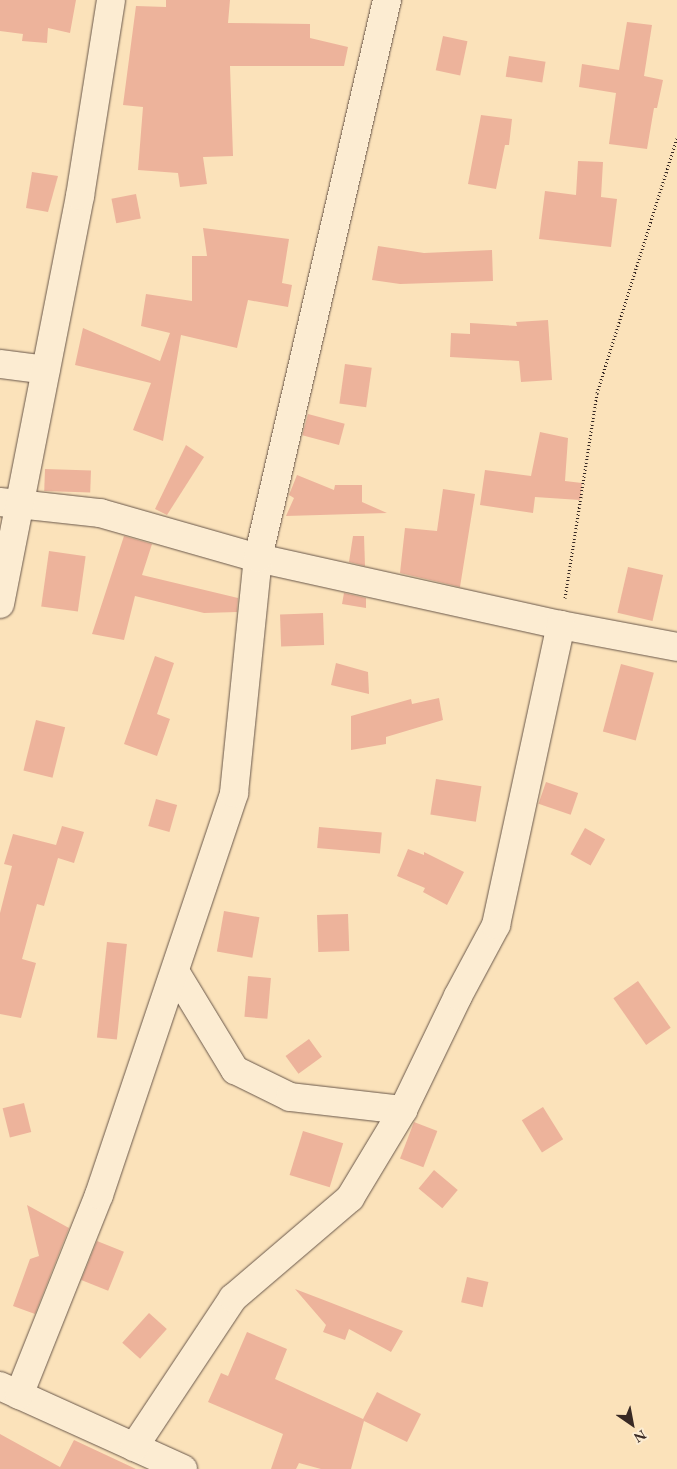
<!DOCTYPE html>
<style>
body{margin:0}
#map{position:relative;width:677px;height:1469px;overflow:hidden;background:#fbe2ba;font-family:"EB Garamond",serif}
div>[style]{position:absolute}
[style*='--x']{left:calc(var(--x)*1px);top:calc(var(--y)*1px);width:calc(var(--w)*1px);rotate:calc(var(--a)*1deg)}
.building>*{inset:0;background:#edb39b;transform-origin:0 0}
.path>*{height:3px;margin-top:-1.5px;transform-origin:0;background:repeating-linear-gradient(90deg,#382924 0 1px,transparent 0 3.5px)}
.roads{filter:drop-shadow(0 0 1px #69574a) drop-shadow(0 0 1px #69574a)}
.minor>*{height:28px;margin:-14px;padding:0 14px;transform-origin:14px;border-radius:14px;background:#fcecd2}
span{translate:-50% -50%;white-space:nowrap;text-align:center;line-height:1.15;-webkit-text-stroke:5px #fcecd2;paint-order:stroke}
.north{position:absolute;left:607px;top:1399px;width:50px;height:50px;-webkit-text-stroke:4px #fcecd2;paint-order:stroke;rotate:147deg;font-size:14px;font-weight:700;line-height:20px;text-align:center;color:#382924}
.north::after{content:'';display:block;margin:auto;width:18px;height:22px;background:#382924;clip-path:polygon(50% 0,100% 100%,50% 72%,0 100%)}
</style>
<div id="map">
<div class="building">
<div style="clip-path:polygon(0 0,76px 0,70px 33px,48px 28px,47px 43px,22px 41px,23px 34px,0 31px)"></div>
<div style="clip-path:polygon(166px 0,230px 0,228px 23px,310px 24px,310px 38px,348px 47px,344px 66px,230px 66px,233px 156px,203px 157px,207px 184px,180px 187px,178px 173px,138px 170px,143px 107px,123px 105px,136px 6px,166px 7px)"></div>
<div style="clip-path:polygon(627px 22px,652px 25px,644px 76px,663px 80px,657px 108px,654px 108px,647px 149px,609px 144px,616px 93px,579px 87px,582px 64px,619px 70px)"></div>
<div style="left:443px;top:36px;width:25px;height:35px;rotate:12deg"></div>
<div style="left:509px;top:56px;width:37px;height:21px;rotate:9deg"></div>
<div style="clip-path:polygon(481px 115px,512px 119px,509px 145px,505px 145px,496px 189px,468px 184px)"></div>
<div style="clip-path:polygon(578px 161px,603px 162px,601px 197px,617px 199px,611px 247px,539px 239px,545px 191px,576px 195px)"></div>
<div style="clip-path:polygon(32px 172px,58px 176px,48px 212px,26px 208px)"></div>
<div style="left:136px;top:194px;width:25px;height:25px;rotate:79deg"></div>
<div style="clip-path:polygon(203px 228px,289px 239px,282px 283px,292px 285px,288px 307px,248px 300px,237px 348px,181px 335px,163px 441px,133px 430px,151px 383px,75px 365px,83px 328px,160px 361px,170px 333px,141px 326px,146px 294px,192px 301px,192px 256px,207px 256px)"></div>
<div style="clip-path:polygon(378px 246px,424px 253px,492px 250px,493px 281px,400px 284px,372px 280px)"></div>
<div style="clip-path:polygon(548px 320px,552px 380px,521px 382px,519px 361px,450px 357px,451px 333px,470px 334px,470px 323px,517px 326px,516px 322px)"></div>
<div style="left:345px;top:364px;width:27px;height:40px;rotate:8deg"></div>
<div style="left:308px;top:414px;width:38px;height:22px;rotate:15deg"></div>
<div style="clip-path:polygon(540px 432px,568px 438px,565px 481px,582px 483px,580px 500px,535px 497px,533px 513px,480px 505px,485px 470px,531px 476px)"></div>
<div style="clip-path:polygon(186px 445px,204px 457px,167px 515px,155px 509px)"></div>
<div style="left:45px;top:469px;width:46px;height:22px;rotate:2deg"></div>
<div style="clip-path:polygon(297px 475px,334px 490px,335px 485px,362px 485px,362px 502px,387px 513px,286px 516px,294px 498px,289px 495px)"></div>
<div style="clip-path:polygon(443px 489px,475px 494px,460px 587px,400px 573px,405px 528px,437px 531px)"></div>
<div style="clip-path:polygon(124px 536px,152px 544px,142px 575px,238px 598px,237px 612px,204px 613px,135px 596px,124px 640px,92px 634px)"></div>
<div style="clip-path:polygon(353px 536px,364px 536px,365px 566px,349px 562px)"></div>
<div style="left:49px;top:551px;width:37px;height:56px;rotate:8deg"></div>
<div style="left:628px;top:567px;width:36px;height:47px;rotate:13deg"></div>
<div style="clip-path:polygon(344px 593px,366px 598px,366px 608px,342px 604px)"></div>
<div style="left:323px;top:613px;width:32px;height:43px;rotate:88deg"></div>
<div style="clip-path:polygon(155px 656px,174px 663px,157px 714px,170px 719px,157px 756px,124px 744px)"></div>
<div style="clip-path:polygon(336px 663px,368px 672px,369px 694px,331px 685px)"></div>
<div style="left:621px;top:664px;width:34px;height:70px;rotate:15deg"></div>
<div style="clip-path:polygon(439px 698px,443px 720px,386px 737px,386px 744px,351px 750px,351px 716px,411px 699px,412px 704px)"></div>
<div style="left:36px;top:720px;width:30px;height:52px;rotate:14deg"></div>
<div style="left:436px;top:779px;width:46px;height:36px;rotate:9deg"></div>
<div style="left:546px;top:782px;width:34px;height:23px;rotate:19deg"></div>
<div style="left:156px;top:799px;width:22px;height:28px;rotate:16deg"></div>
<div style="clip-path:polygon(62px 826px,84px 832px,74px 863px,58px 858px,44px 906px,37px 904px,22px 959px,36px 963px,21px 1018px,0 1014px,0 913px,12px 866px,4px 864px,13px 834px,56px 845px)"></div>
<div style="left:319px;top:827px;width:63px;height:21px;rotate:5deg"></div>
<div style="left:585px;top:828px;width:23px;height:30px;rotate:29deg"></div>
<div style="clip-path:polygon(408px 849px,424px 855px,424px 852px,464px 872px,447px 905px,423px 892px,425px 888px,397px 876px)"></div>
<div style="left:224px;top:911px;width:36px;height:41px;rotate:10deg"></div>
<div style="left:348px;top:914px;width:37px;height:31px;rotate:88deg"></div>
<div style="left:107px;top:942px;width:20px;height:96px;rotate:6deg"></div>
<div style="left:248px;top:976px;width:23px;height:41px;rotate:5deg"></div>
<div style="left:638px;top:981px;width:57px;height:30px;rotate:55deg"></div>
<div style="left:309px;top:1039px;width:22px;height:29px;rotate:54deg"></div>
<div style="left:24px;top:1103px;width:30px;height:22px;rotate:76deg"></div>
<div style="left:543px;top:1107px;width:38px;height:25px;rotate:58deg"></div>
<div style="left:414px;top:1122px;width:25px;height:39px;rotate:21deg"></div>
<div style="left:303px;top:1131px;width:42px;height:46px;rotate:17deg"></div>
<div style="left:434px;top:1170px;width:31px;height:24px;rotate:40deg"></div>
<div style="clip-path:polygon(27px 1205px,69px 1228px,35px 1314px,13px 1306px,30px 1259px,39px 1256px)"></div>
<div style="left:97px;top:1241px;width:29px;height:42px;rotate:22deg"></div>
<div style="left:467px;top:1277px;width:22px;height:26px;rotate:13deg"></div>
<div style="clip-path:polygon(295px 1289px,329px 1302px,403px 1331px,391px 1352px,349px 1329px,345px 1340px,323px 1332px,326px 1325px)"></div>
<div style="left:149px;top:1313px;width:24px;height:40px;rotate:42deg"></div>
<div style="clip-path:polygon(247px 1332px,287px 1349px,275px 1379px,363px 1419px,377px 1392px,421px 1414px,407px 1442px,364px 1421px,351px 1469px,321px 1469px,299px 1463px,296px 1469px,271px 1469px,283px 1434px,208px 1402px,221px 1373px,228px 1376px)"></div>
<div style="clip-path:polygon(0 1434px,60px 1467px,74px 1440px,136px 1469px,0 1469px)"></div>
</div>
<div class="path">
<div style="--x:565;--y:598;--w:207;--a:-81.1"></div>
<div style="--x:597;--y:393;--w:267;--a:-72.6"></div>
</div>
<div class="roads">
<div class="minor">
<div style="--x:0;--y:364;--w:46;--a:7.4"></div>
<div style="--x:0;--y:502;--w:101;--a:6.3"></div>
<div style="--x:100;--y:513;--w:164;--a:15.9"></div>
<div style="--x:258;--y:558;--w:310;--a:12.5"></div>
<div style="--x:561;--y:625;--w:118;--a:10.7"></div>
<div style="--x:0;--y:604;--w:416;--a:-78.9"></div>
<div style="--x:80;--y:196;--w:198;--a:-81"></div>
<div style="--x:176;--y:973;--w:114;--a:58.7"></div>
<div style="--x:235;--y:1070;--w:61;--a:26.1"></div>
<div style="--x:290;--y:1097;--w:114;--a:6.6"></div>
<div style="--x:0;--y:1386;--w:201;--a:24.4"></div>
<div style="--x:19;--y:1395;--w:215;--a:-68.2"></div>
<div style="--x:99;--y:1195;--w:424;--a:-71.4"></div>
<div style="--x:234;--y:793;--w:236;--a:-84.2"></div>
<div style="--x:258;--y:558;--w:573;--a:-76.98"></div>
<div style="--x:134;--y:1447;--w:179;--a:-56.4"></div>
<div style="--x:233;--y:1298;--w:154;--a:-40.5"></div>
<div style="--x:350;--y:1198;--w:103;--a:-58.9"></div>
<div style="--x:403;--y:1110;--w:127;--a:-64.2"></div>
<div style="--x:458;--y:996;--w:81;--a:-61.8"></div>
<div style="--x:496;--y:925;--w:307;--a:-77.8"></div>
</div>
</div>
<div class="north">N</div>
</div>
